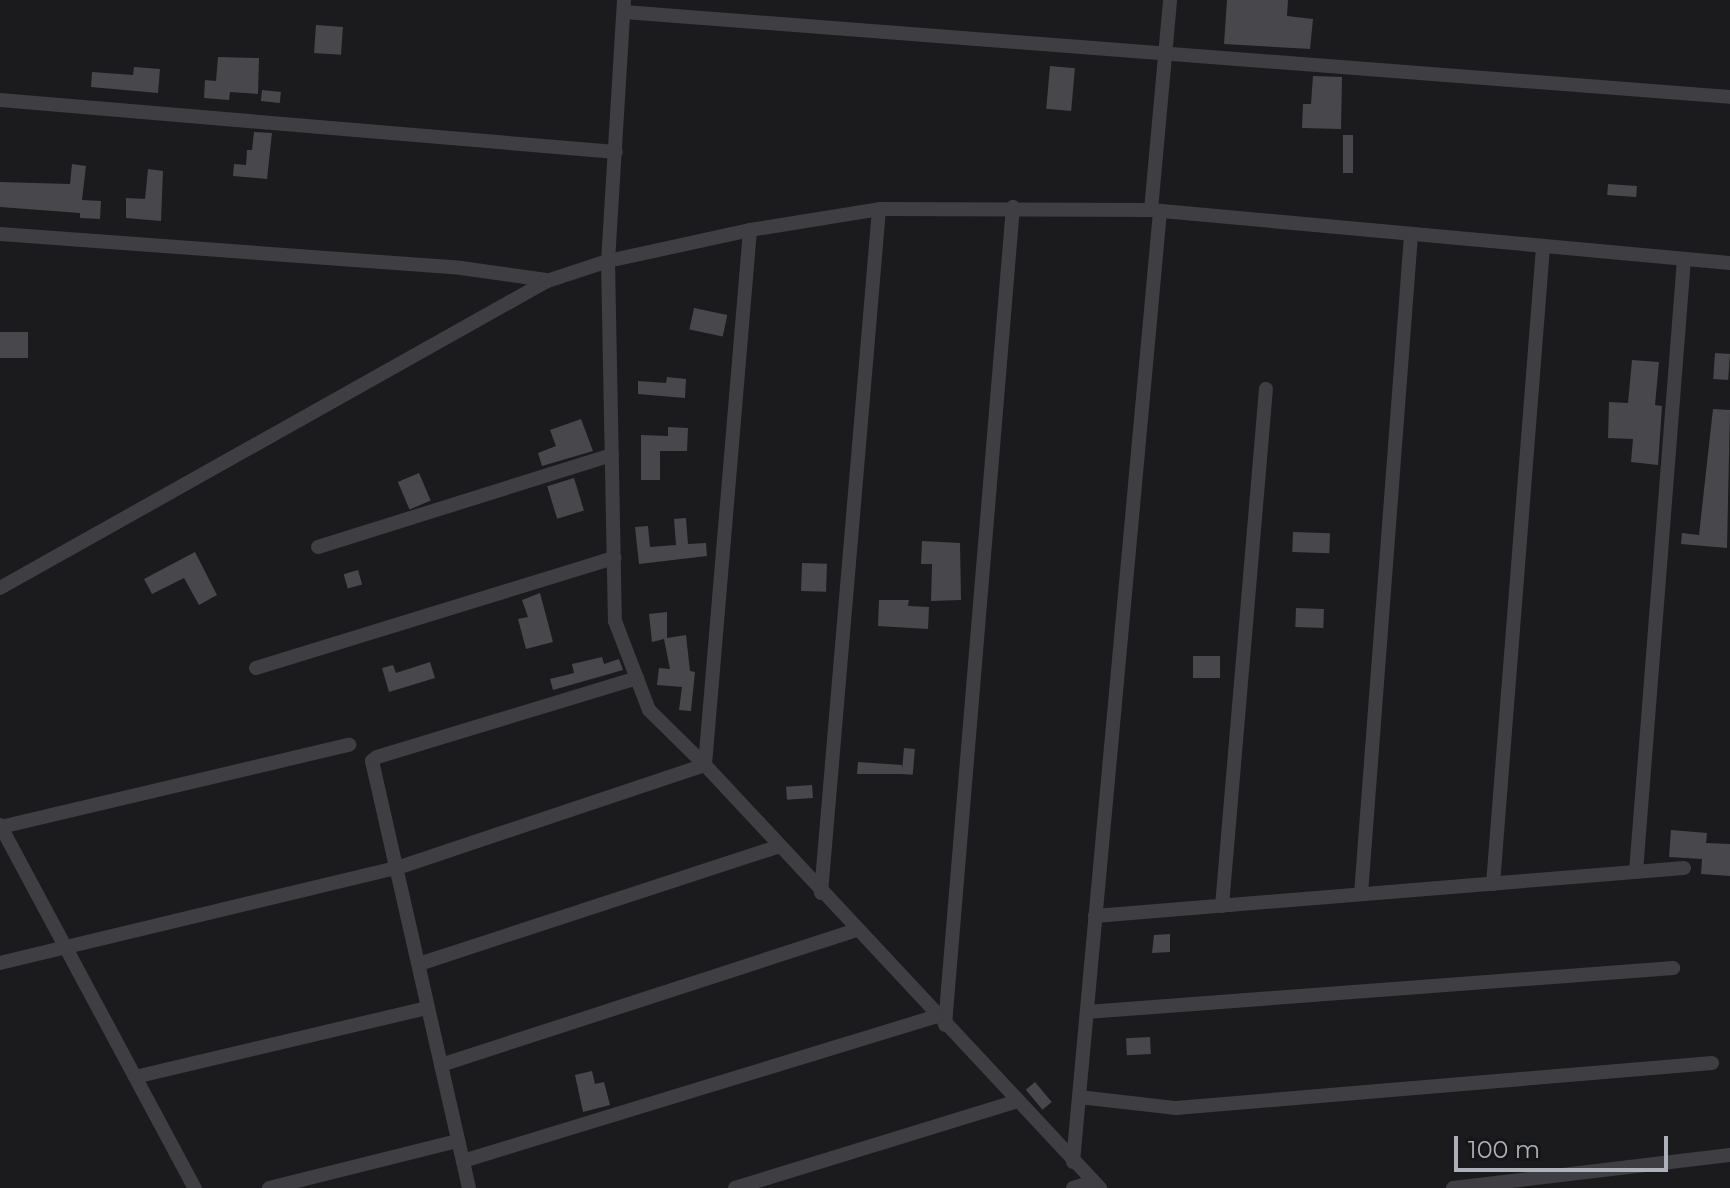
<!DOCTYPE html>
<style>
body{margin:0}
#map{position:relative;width:1730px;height:1188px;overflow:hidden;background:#1b1a1c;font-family:Montserrat,sans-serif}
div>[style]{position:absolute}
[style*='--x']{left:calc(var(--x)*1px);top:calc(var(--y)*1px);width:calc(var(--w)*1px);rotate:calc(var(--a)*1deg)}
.building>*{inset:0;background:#48484c;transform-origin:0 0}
.minor>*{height:14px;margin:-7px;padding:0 7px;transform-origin:7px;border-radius:7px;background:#3e3e43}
span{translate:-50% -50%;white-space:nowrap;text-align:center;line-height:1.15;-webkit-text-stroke:8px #161517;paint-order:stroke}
.scale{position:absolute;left:1454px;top:1136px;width:214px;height:36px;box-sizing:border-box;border:4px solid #aeb1ba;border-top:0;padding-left:10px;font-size:24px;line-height:28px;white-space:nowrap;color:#aeb1ba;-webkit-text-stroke:6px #161517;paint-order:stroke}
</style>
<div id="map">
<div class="building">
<div style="clip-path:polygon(1227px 0,1288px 0,1287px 16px,1313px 19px,1310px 49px,1224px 44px)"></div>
<div style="left:316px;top:25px;width:27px;height:28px;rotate:4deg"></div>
<div style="clip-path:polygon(218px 57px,259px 58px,258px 94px,230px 92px,229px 100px,204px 98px,205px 80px,216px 81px)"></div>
<div style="left:1050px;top:66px;width:25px;height:43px;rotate:5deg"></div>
<div style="clip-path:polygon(134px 67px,160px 69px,158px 93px,91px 87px,92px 72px,133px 75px)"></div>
<div style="clip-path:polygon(1313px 76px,1342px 77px,1341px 129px,1302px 128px,1303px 104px,1311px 104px)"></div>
<div style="left:262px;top:90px;width:19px;height:11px;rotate:6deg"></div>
<div style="clip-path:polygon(254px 132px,272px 133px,267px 179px,233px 176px,234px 164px,246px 165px,247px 150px,252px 150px)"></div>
<div style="left:1343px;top:135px;width:10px;height:38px"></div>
<div style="clip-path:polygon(72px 164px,86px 166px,82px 200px,101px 201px,100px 219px,80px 218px,80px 213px,0 207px,0 182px,70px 184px)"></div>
<div style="clip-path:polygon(148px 169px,163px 171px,161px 221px,126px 218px,126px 198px,145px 199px)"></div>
<div style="left:1608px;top:184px;width:29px;height:11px;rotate:4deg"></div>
<div style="left:694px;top:308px;width:34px;height:22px;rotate:12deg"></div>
<div style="left:0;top:332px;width:28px;height:26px"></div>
<div style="left:1715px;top:353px;width:15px;height:26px;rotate:4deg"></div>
<div style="clip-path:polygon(1632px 360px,1659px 362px,1655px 405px,1662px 406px,1658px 465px,1631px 462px,1633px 439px,1608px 438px,1609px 402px,1628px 403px)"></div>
<div style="clip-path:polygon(667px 377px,686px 379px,685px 398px,638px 394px,638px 381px,666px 383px)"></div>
<div style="clip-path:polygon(1713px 409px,1730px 410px,1727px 548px,1681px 544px,1682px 533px,1699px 535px)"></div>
<div style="clip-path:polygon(581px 419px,593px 451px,542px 466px,538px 453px,556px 446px,550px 430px)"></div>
<div style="clip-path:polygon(668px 427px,688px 428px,687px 451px,660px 451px,660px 480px,641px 480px,641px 435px,668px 436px)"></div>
<div style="left:419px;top:473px;width:30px;height:23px;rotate:67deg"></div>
<div style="left:574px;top:478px;width:34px;height:28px;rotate:73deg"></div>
<div style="clip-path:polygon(686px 518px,688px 544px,706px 543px,707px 556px,639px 564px,635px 527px,648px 526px,650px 547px,676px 545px,674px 519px)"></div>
<div style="left:1293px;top:532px;width:37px;height:20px;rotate:2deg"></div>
<div style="clip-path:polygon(922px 541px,960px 543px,961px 600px,931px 601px,932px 564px,921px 564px)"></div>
<div style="clip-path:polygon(195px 552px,217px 595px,199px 605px,184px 578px,152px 594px,144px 579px)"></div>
<div style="left:802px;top:563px;width:25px;height:28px;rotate:2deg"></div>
<div style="left:358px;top:570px;width:15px;height:15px;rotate:74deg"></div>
<div style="clip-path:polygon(540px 593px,553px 642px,526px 649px,518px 619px,528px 617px,522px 600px)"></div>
<div style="clip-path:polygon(879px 600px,909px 600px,908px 606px,929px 607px,928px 629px,878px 626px)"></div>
<div style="left:1296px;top:608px;width:28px;height:19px;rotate:2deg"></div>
<div style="clip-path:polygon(667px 612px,667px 638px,686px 635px,690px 671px,695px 672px,691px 711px,679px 710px,682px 687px,657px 685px,659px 668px,670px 669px,664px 639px,652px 642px,649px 614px)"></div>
<div style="left:1193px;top:656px;width:27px;height:22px"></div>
<div style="clip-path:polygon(602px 657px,604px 664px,619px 659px,623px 670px,553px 690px,550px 679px,574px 673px,572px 664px)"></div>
<div style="clip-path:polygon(430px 662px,435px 678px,389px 692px,382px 668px,393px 665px,396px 673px)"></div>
<div style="left:904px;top:748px;width:11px;height:26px;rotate:5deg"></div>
<div style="clip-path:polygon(858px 762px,902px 765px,902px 774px,857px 774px)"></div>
<div style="left:812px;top:785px;width:13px;height:26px;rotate:86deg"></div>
<div style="clip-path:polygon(1671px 830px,1707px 833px,1706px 843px,1730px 844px,1730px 876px,1701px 874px,1702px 859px,1669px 857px)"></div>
<div style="clip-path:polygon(1170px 934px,1170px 952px,1152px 953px,1154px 935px)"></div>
<div style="left:1150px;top:1037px;width:17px;height:24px;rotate:87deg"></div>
<div style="clip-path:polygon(592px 1071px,595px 1084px,604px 1082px,610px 1105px,583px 1112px,575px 1075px)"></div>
<div style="left:1035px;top:1082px;width:26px;height:12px;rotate:50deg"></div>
</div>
<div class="minor">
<div style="--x:624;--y:0;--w:261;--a:93.5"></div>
<div style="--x:608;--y:261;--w:360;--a:88.9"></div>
<div style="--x:615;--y:621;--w:95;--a:69.1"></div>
<div style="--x:649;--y:710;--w:78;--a:44.5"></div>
<div style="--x:705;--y:765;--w:579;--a:46.96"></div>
<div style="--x:624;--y:12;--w:1109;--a:4.39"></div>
<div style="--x:0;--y:100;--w:618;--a:4.83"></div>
<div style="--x:1151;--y:210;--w:211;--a:-84.8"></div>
<div style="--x:0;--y:234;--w:462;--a:4.2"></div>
<div style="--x:461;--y:268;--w:86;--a:8"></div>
<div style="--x:318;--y:547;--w:308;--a:-17.4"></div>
<div style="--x:0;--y:588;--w:627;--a:-29.3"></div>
<div style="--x:547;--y:281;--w:64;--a:-18.2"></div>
<div style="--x:608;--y:261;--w:145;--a:-12.3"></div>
<div style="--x:750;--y:230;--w:131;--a:-9.2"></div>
<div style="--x:879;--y:209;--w:272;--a:0.2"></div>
<div style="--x:1151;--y:210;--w:581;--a:5.23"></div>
<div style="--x:256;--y:668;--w:375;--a:-17.1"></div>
<div style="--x:0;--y:825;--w:412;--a:61.8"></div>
<div style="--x:1;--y:827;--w:358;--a:-13.3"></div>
<div style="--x:1636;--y:872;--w:615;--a:-85.52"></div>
<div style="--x:1493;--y:884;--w:639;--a:-85.51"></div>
<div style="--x:821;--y:893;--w:686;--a:-85.15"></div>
<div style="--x:1361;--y:894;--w:661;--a:-85.66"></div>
<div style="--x:1222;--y:906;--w:519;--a:-85.14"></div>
<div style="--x:1095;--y:916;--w:591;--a:-4.66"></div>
<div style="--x:0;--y:963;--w:408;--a:-13.5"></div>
<div style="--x:397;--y:868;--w:325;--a:-18.5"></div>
<div style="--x:705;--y:765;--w:537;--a:-85.19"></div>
<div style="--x:419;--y:964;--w:379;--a:-18.1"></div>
<div style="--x:1087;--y:1012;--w:588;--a:-4.29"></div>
<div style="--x:945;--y:1025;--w:821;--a:-85.25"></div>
<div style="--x:441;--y:1065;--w:436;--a:-18"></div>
<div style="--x:135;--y:1077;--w:301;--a:-13.3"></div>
<div style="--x:1079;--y:1097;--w:98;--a:6.5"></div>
<div style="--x:1176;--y:1108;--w:538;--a:-4.8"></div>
<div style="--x:463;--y:1161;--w:495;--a:-17"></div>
<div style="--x:1073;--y:1162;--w:955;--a:-84.77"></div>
<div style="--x:269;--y:1188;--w:195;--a:-14"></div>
<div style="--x:469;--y:1188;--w:438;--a:-102.8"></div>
<div style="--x:372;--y:761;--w:6;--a:-39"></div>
<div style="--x:377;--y:757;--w:272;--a:-16.9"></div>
<div style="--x:735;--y:1188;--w:295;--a:-17.1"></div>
<div style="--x:1073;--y:1188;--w:21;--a:-17"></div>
<div style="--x:1453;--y:1188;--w:279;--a:-6.8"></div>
</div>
<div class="scale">100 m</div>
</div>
